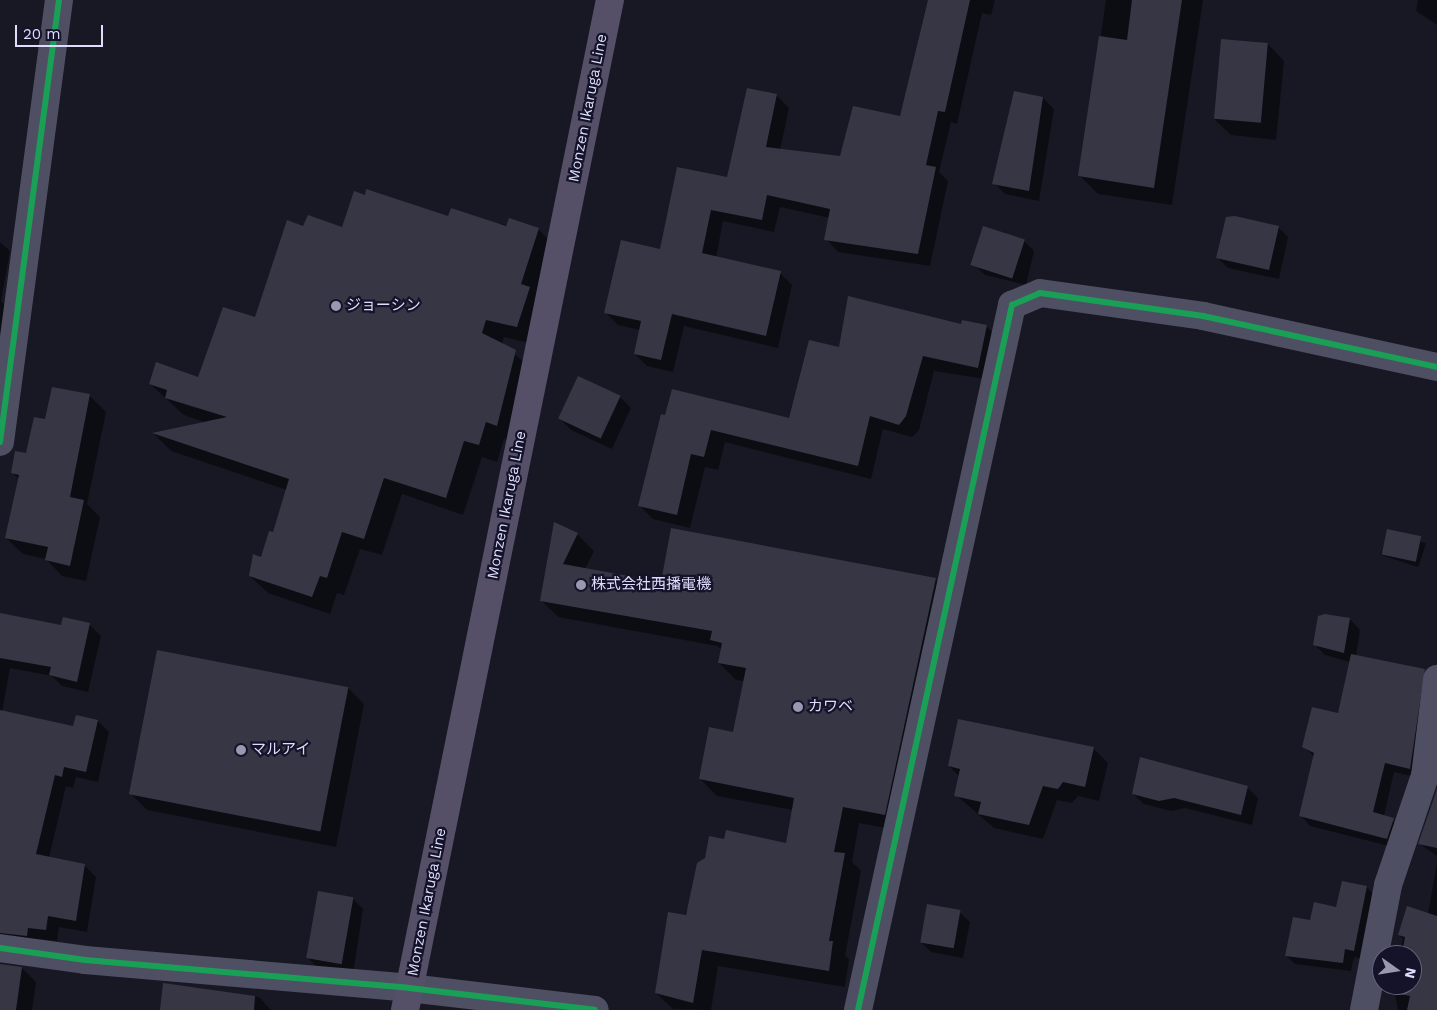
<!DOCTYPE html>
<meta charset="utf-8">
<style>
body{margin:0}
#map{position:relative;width:1437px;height:1010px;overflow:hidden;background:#181824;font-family:"Work Sans","Noto Sans JP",sans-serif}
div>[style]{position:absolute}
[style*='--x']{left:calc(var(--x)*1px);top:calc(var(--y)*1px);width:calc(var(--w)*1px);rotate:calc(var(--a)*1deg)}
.shadow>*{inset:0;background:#0007;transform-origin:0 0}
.building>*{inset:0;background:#373645;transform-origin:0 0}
.minor>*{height:28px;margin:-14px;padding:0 14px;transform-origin:14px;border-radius:14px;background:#4e4f63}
.major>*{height:28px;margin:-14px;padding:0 14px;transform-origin:14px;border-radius:14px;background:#555068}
.cycleway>*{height:6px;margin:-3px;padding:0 3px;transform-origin:3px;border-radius:3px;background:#1a9f57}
.dots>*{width:14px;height:14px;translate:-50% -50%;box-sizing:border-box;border:2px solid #141329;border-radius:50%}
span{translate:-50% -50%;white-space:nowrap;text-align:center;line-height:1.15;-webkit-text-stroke:4.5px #141329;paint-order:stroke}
.street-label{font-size:15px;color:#ddddfd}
.poi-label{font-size:15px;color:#ddddfd}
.left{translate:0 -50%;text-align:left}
.north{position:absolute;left:1372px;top:945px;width:50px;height:50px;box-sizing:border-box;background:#141329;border:1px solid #64647e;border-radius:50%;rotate:103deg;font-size:14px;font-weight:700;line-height:20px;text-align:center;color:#ddddfd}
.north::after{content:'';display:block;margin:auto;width:18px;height:22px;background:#9898b1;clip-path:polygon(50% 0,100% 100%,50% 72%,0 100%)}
.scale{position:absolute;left:15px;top:25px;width:88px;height:22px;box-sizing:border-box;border:2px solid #ddddfd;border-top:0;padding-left:6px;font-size:15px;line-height:18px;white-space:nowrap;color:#ddddfd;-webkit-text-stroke:4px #141329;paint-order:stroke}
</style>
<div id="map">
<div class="shadow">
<div style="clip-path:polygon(939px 0,995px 0,991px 15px,982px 13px,957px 124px,951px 122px,939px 172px,948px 181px,930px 266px,838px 252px,826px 239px,830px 218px,780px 207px,774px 232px,723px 221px,716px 258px,780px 273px,792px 285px,778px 348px,684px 326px,673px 372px,647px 366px,635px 354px,640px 330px,618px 325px,606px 313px,728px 178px,776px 95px,789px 108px,780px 150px,841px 157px,901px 117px)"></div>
<div style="clip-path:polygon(1106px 0,1203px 0,1172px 205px,1098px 194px,1080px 176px)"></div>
<div style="clip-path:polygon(1418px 0,1437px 0,1437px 25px,1416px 11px)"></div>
<div style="clip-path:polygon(1268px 44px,1284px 61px,1276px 140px,1231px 135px,1214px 119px)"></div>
<div style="clip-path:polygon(1043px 98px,1054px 109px,1039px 201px,1005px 194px,994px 183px)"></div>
<div style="clip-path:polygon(449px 217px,538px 229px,556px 247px,534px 344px,504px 337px,502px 344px,533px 369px,514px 442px,504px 439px,497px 462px,482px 457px,463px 515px,402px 494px,382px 555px,360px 549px,344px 595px,337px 593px,330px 614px,268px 593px,250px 576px,274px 533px,287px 490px,171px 451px,154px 434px,207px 423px,184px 415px,150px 384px,199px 378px,256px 319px,304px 227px,343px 229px)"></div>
<div style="clip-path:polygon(1278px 227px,1288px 237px,1279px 279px,1228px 268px,1218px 258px)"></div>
<div style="clip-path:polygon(1024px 241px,1034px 251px,1026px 285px,985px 275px,975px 266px)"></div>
<div style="clip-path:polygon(0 242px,10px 251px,1px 301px,13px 312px,0 344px)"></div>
<div style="clip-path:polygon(962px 325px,986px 326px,1000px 340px,991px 380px,934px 371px,919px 430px,912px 437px,883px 429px,871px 479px,725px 442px,718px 470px,705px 467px,690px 528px,653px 519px,640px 506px,662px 415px,790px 419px,839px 348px)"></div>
<div style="clip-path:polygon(89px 395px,106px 412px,87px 504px,100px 517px,86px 581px,62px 576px,46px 559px,23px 554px,6px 538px,19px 479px,13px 473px,46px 421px)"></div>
<div style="clip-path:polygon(620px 397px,631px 408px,612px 449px,571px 430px,560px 419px)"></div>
<div style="clip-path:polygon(672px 529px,936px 580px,952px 596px,901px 831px,859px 823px,852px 862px,861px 871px,845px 956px,849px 959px,845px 987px,718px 966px,711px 1010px,673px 1009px,656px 993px,706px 858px,725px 841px,787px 844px,793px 810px,717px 796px,700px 779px,734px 734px,744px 681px,736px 680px,719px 663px,722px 650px,717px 646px,558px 617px,541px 600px,577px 534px,594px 551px,585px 569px,662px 583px)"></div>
<div style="left:1388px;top:531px;width:40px;height:25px;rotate:18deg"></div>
<div style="clip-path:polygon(0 614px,62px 626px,89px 624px,101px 636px,88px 692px,62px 686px,52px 676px,10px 668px,2px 712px,74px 727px,98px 721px,109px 732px,98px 782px,76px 777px,73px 788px,66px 786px,49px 858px,84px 865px,96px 877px,87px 932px,59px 927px,57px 941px,40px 939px,38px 947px,0 944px)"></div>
<div style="clip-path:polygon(1350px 619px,1360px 630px,1356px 656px,1424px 670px,1434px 680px,1420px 778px,1394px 772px,1384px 816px,1403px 828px,1397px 848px,1310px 826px,1301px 816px,1314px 757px,1304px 746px,1339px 715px,1350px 662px,1325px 655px,1314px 644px)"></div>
<div style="clip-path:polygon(348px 688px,364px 704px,336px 847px,147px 810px,131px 794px)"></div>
<div style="clip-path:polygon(1093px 748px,1108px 763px,1099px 801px,1078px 796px,1072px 803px,1057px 800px,1043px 839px,994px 828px,956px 795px,960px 777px,949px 766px)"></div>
<div style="clip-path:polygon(1247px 787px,1258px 798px,1252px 825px,1185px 808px,1171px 811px,1144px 804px,1133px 794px)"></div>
<div style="clip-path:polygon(1437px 821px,1437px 856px,1420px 844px)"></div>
<div style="clip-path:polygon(1437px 863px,1437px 1010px,1398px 1010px,1393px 985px,1412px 985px,1412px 955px,1399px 955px,1403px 939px,1399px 935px,1428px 914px)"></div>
<div style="clip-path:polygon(1343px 882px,1367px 887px,1375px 896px,1362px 959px,1354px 957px,1351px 971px,1295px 964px,1286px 956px,1337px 908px)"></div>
<div style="clip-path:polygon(352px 898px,363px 909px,353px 974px,319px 969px,308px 958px)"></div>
<div style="clip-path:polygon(959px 912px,970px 922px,963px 958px,931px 952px,920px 941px)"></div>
<div style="clip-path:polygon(0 965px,22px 968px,36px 982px,32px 1010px,0 1010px)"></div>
<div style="clip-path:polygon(164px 984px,259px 997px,271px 1010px,161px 1010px)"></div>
</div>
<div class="building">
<div style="clip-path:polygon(928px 0,970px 0,945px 112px,938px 111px,926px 165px,936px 167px,918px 254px,824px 240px,830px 209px,767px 195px,762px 220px,711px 210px,702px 253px,781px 271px,766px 336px,672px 314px,661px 360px,634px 354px,641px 321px,604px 313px,621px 240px,660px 249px,677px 167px,727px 177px,747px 88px,777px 94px,766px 147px,840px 156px,853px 106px,900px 116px)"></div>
<div style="clip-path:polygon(1132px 0,1182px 0,1154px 188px,1078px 176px,1099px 36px,1127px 40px)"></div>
<div style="left:1221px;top:39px;width:47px;height:80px;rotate:5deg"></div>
<div style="clip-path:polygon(1014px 91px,1043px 97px,1029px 191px,992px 184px)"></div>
<div style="clip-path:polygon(366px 189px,448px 216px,451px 208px,506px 226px,509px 218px,539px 228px,521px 284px,530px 287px,517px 327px,486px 320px,482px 333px,516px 350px,497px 426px,486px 422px,479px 445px,464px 441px,446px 498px,384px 478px,364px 539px,342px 532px,327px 578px,320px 576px,312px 597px,249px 576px,253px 554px,261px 557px,269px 531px,273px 532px,289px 479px,152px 433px,227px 417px,165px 398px,167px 390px,149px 384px,156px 362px,198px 377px,223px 307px,255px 317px,287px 220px,303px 226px,308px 215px,342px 227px,354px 191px,365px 195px)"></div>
<div style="clip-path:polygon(1235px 216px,1279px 226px,1269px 270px,1216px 258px,1226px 217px)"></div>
<div style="left:983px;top:226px;width:44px;height:41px;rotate:18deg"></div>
<div style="clip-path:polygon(848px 296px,961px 324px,962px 320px,987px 325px,978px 368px,923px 356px,906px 416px,899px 425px,870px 416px,858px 466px,711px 430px,704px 457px,691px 454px,677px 515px,638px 506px,661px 414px,665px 415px,672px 389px,789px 418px,809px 340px,839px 347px)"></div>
<div style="left:578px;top:376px;width:47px;height:47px;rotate:25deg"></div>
<div style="clip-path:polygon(52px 387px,90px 394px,70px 497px,84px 500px,70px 566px,45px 560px,48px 547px,5px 538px,19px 475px,11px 473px,15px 451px,26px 453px,34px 417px,45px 419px)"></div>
<div style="clip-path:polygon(554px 522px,578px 533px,563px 564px,661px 582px,671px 528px,936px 578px,885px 815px,843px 807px,834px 852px,845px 853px,829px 941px,833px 941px,829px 971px,702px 950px,693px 1003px,655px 993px,668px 912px,686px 915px,697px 863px,705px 858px,709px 836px,724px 839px,726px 830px,786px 843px,794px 798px,699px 779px,709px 727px,733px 732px,746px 668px,718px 663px,722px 643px,710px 640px,712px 631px,540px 601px)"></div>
<div style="left:1387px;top:529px;width:35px;height:26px;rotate:12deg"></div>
<div style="clip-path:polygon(0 613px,61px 625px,63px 617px,90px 623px,77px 682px,49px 675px,51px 667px,0 658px)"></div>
<div style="clip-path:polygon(1325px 614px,1350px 618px,1344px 653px,1313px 645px,1318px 616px)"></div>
<div style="left:157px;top:650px;width:195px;height:147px;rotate:11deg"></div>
<div style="clip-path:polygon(1351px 654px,1425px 669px,1410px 769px,1385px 763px,1373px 812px,1394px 818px,1387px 839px,1299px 816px,1314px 753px,1302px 747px,1312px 707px,1338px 713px)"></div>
<div style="clip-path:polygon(0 710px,73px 726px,76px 715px,98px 720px,86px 772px,64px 767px,62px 777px,55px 775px,36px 854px,85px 864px,76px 921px,48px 916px,46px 930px,28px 928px,27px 936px,0 933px)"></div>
<div style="clip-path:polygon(958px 719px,1094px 747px,1085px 787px,1063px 782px,1058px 789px,1043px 786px,1029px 825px,978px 814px,981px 802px,954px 796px,960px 769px,948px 766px)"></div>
<div style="clip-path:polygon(1140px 757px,1248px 786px,1241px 815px,1174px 798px,1159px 801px,1132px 794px)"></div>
<div style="clip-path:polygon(1437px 789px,1437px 848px,1418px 844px)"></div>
<div style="clip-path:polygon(1342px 881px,1367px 886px,1354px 951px,1345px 949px,1343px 963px,1285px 956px,1293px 917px,1310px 920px,1314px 902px,1336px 907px)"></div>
<div style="left:318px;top:891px;width:36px;height:68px;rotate:10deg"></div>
<div style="left:927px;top:904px;width:34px;height:39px;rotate:10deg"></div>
<div style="clip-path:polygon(1407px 906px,1437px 916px,1437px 1010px,1407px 1010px,1410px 996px,1395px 993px,1396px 985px,1412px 985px,1412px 955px,1402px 955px,1405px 937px,1398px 935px)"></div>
<div style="clip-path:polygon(0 964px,22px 967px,16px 1010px,0 1010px)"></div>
<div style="clip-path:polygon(163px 983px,255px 996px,254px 1010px,160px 1010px)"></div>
</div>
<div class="minor">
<div style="--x:0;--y:442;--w:446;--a:-82.4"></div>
<div style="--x:0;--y:948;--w:86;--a:8"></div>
<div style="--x:85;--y:960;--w:325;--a:4.9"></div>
<div style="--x:409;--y:988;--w:187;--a:6.7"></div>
<div style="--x:858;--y:1010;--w:722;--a:-77.68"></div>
<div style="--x:1012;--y:305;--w:30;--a:-23"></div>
<div style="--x:1040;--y:293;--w:165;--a:8"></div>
<div style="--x:1203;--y:316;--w:239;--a:12.3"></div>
<div style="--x:1364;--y:1010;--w:127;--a:-79.1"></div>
<div style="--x:1388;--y:885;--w:115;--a:-71.3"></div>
<div style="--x:1425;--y:776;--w:98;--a:-82.9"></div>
</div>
<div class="major">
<div style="--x:405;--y:1010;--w:1031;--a:-78.53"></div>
</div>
<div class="cycleway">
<div style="--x:0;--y:442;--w:446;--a:-82.4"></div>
<div style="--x:0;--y:948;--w:86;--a:8"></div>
<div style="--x:85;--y:960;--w:325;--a:4.9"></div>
<div style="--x:409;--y:988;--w:187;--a:6.7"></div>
<div style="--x:858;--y:1010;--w:722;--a:-77.68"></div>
<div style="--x:1012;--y:305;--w:30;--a:-23"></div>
<div style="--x:1040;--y:293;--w:165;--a:8"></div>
<div style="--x:1203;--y:316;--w:239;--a:12.3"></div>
</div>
<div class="dots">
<div style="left:336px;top:306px;background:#9898b1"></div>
<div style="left:581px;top:585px;background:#9898b1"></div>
<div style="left:798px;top:707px;background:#9898b1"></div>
<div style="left:241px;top:750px;background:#9898b1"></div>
</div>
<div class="street-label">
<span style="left:588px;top:108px;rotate:-79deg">Monzen Ikaruga Line</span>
<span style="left:507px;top:505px;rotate:-79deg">Monzen Ikaruga Line</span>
<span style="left:427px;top:902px;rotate:-79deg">Monzen Ikaruga Line</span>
</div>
<div class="poi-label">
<span class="left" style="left:346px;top:306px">ジョーシン</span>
<span class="left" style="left:591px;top:585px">株式会社西播電機</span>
<span class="left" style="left:808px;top:707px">カワベ</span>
<span class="left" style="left:251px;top:750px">マルアイ</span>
</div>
<div class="north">N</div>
<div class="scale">20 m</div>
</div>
